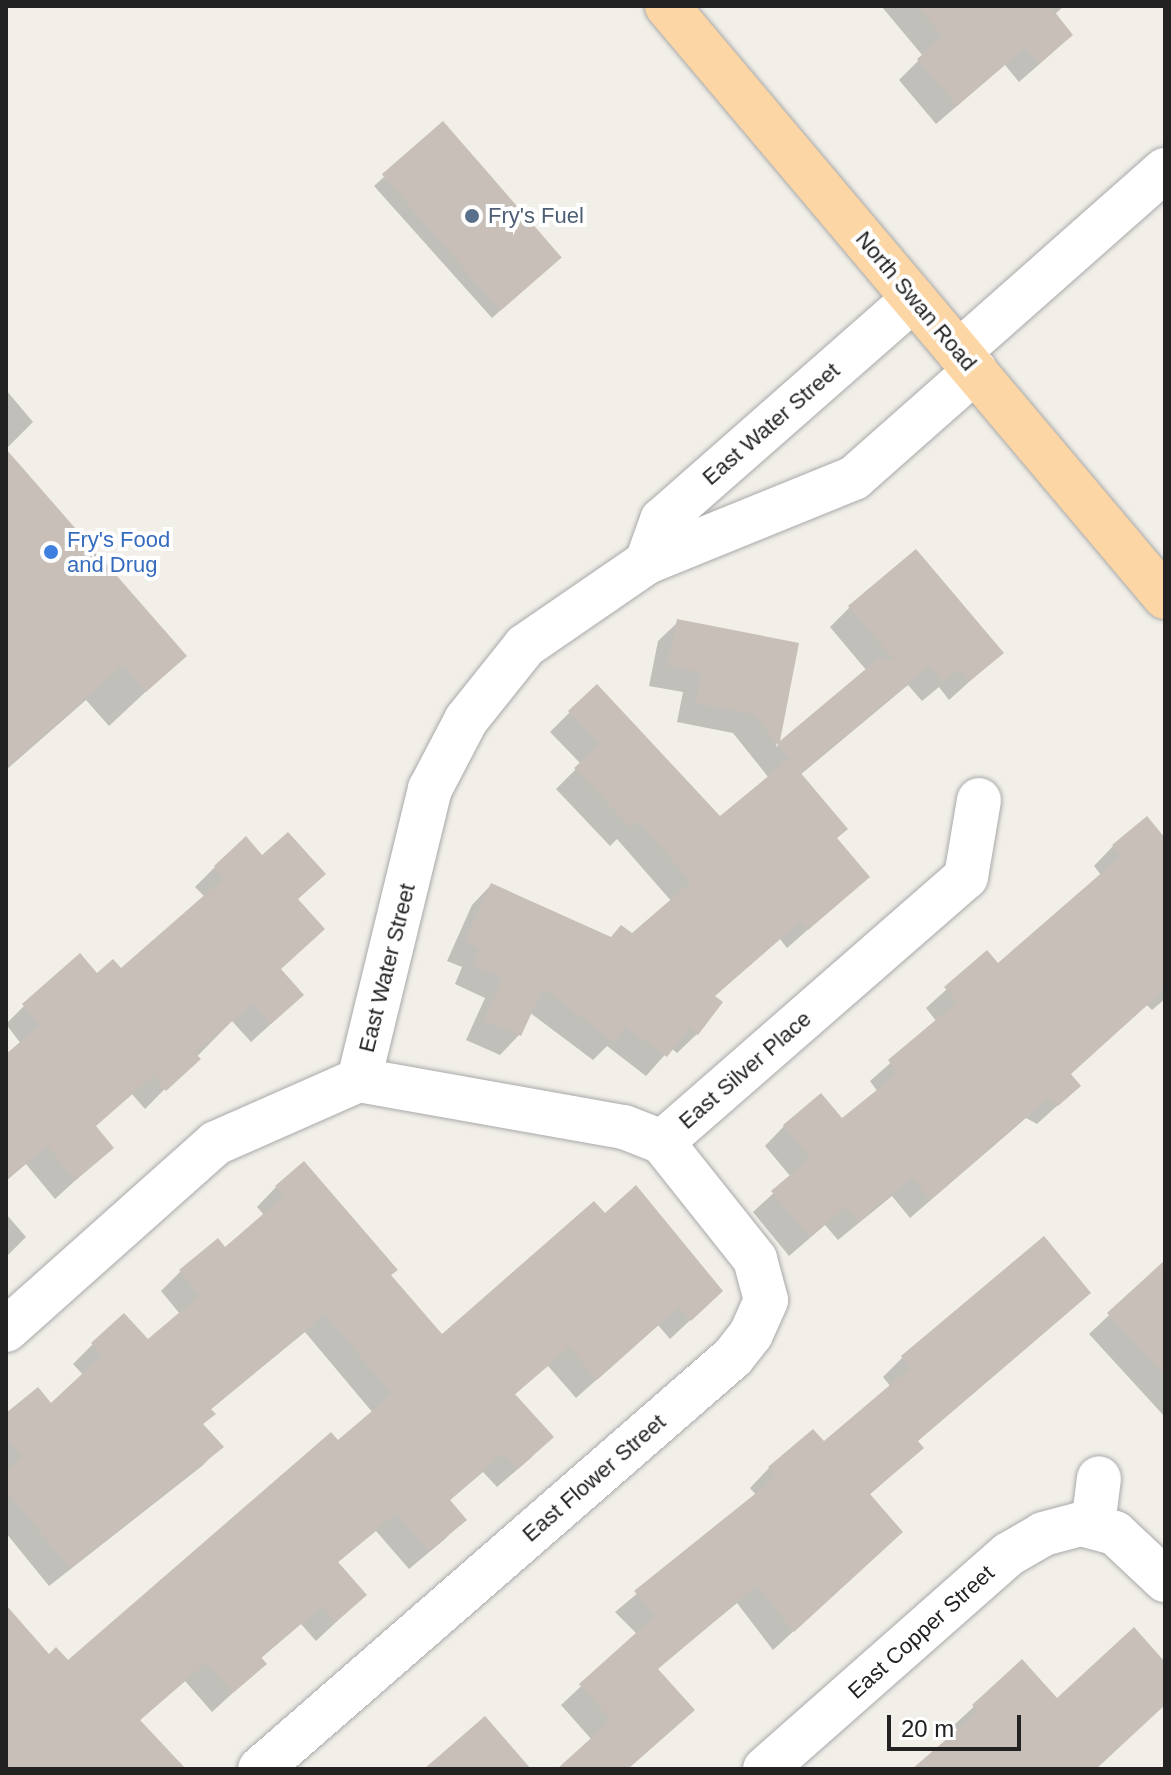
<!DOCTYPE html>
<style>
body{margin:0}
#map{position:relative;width:1171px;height:1775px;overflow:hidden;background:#f2efe9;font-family:Arial,sans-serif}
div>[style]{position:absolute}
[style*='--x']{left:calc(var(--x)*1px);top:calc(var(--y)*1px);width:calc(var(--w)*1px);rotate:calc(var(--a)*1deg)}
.shadow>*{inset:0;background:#0003}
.building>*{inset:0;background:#c7bfb8;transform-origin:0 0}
.roads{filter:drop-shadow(0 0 2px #a9a9a9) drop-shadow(0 0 2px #a9a9a9)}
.minor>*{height:44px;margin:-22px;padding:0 22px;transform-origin:22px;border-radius:22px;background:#fff}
.major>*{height:44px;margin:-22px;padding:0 22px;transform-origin:22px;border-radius:22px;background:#fcd6a4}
.dots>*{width:22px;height:22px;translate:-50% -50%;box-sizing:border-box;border:4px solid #fff;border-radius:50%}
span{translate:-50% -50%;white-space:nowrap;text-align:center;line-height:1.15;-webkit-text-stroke:8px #fff;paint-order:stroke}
.service-label{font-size:22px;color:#4e5e75}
.left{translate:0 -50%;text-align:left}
.street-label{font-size:22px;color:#222}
.shop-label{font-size:22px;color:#366cbe}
.frame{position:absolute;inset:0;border:8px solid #222;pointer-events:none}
.scale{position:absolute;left:887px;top:1715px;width:134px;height:36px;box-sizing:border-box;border:4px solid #222;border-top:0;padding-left:10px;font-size:24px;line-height:28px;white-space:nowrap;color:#222;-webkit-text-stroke:6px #fff;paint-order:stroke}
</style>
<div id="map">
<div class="shadow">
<div style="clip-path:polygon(1064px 6px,1054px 15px,1071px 34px,1051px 54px,1019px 82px,1005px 65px,936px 124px,899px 80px,923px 56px,882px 7px)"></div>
<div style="clip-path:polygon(384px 177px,550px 266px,492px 318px,374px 186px)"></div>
<div style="clip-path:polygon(6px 390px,33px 422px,6px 449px)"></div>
<div style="clip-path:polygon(6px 452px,184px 656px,109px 726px,86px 700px,6px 770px)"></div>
<div style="clip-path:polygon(850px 607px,1001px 653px,949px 700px,939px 687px,922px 701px,908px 685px,800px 775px,835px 839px,868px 877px,787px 948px,780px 939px,713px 997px,697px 1034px,677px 1053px,671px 1048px,646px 1076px,607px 1046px,593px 1060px,529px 1012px,519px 1035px,500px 1055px,466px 1040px,485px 998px,455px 984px,462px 967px,447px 961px,472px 905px,491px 885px,610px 938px,632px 936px,672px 902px,617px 839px,610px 846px,556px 789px,581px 764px,550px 732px,570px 712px,720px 818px,769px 778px,733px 733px,677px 722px,683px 692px,649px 686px,658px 641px,678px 622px,796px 644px,776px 747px,867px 671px,830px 627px)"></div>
<div style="clip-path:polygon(1165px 843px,1165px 999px,1152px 1010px,1147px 1005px,1069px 1074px,1058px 1105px,1037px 1124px,1026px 1118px,910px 1218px,892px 1196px,838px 1240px,825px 1225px,789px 1256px,753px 1212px,791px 1177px,765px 1146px,784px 1126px,841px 1121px,878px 1092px,870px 1081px,937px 1022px,926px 1008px,987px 953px,998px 965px,1101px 875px,1094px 866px,1113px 846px)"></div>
<div style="clip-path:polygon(215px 867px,296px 900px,280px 970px,282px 1014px,251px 1042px,232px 1021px,145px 1109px,132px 1094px,94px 1127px,111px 1148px,55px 1199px,26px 1164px,6px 1181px,6px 1056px,21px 1044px,6px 1024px,24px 1006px,121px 971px,205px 897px,195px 887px)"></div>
<div style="clip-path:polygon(276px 1187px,389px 1276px,442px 1336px,594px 1204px,700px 1311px,670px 1339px,658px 1325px,576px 1398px,548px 1366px,514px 1395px,532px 1457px,497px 1487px,483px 1472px,449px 1501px,464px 1519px,445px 1539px,409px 1569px,376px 1531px,337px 1563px,365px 1595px,316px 1641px,301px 1624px,260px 1659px,264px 1664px,212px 1712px,185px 1681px,139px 1721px,174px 1769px,6px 1769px,6px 1610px,49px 1657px,68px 1663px,373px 1413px,305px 1332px,210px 1410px,202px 1425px,221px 1447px,202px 1466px,49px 1586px,6px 1533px,6px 1416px,51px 1406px,84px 1376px,73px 1364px,93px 1344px,147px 1341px,180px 1314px,161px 1291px,180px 1272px,225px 1249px,264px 1215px,257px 1207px)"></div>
<div style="clip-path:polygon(6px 1214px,26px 1237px,6px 1257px)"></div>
<div style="clip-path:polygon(1044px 1239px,917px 1442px,922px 1448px,868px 1496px,808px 1618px,773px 1650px,737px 1603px,656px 1670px,628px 1769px,561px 1769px,592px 1740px,561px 1705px,637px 1634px,615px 1612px,756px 1495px,750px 1488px,769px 1468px,823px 1444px,891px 1387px,883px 1377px,902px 1358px)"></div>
<div style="clip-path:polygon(1153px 1274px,1165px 1286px,1165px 1417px,1089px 1334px)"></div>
<div style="clip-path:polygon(1022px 1662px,1057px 1701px,1165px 1665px,1165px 1704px,1095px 1769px,915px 1769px,959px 1731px,953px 1726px)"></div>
</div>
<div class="building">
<div style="clip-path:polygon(917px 6px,1050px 6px,1073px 35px,1039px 64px,1025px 47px,957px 106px,917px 59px,943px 37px)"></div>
<div style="left:443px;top:121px;width:181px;height:81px;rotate:49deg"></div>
<div style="clip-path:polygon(6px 449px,187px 656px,146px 692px,123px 665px,6px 768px)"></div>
<div style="clip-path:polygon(916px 549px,1004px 653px,970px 681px,960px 669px,943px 683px,929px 666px,801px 773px,753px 714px,695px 703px,702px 673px,668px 666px,677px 619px,799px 643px,780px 741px,879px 658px,895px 661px,848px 606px)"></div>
<div style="clip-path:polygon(597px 684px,720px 816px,789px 759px,848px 829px,837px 838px,870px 877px,808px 930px,801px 921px,715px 996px,723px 1002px,698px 1035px,689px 1028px,667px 1057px,625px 1026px,614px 1042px,543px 988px,521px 1036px,484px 1020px,503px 978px,473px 965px,480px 948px,465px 941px,491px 883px,611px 937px,621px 925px,632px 933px,691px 882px,638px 821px,631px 828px,574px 768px,600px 744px,568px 711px)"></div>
<div style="clip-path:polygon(1147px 816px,1165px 838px,1165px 989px,1071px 1074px,1081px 1086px,1058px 1106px,1047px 1099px,930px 1200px,912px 1177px,858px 1222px,846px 1207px,810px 1237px,771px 1191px,810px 1158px,783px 1125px,821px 1093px,842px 1118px,898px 1073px,888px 1060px,957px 1002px,944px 987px,987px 950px,998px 963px,1121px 856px,1112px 845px)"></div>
<div style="clip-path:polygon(288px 832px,326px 874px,298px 899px,325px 929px,281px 969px,304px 995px,271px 1024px,253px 1003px,195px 1053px,201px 1059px,166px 1091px,153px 1076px,96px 1126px,114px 1148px,76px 1180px,47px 1146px,6px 1180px,6px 1054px,40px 1025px,22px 1004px,80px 953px,97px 973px,113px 959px,121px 968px,224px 878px,214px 866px,246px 836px,262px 855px)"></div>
<div style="clip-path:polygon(304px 1161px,398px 1270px,391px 1275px,442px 1334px,594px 1201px,605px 1213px,636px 1185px,723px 1291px,691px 1321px,679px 1307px,597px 1380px,569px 1347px,515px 1394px,554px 1437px,518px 1469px,503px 1453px,450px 1500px,467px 1520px,429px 1551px,396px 1513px,338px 1562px,367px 1595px,336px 1622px,322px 1606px,261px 1657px,267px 1664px,233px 1693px,206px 1663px,140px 1720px,186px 1769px,6px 1769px,6px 1605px,49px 1654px,56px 1647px,68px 1660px,331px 1432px,338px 1440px,392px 1394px,325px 1314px,211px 1409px,216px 1414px,203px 1424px,224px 1447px,70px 1568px,6px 1490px,6px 1470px,22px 1457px,6px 1437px,6px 1413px,38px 1387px,51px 1403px,102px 1355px,91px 1343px,124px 1313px,148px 1339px,200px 1295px,179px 1270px,218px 1238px,225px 1247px,284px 1196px,275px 1186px)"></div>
<div style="clip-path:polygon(1044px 1236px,1091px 1293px,918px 1441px,924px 1448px,870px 1494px,903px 1532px,794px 1632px,757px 1585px,658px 1669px,695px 1710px,628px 1769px,557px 1769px,611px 1720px,579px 1684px,656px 1615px,634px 1591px,776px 1477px,768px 1467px,813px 1429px,824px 1441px,910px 1368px,901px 1356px)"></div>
<div style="clip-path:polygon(1165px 1260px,1165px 1376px,1107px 1313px)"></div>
<div style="clip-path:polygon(1134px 1627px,1165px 1662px,1165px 1705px,1096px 1769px,912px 1769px,978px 1712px,972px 1705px,1022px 1659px,1057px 1698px)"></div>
<div style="clip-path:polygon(485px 1716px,531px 1769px,424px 1769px)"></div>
</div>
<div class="roads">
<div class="minor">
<div style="--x:959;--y:352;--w:275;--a:-41.5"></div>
<div style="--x:647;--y:562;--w:45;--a:-70.3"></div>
<div style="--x:662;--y:520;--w:335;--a:-41.3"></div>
<div style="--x:359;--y:1080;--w:269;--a:10.1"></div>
<div style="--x:624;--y:1127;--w:41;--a:21.5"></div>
<div style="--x:662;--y:1142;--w:403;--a:-41.1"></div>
<div style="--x:966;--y:877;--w:78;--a:-80.4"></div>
<div style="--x:6;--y:1330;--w:281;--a:-41.7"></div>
<div style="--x:216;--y:1143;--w:156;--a:-23.8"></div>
<div style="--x:359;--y:1080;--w:300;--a:-76.3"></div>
<div style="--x:430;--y:789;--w:78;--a:-62.4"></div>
<div style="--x:466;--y:720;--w:95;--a:-51.4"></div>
<div style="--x:525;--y:646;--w:148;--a:-34.5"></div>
<div style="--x:647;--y:562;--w:223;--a:-22.1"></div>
<div style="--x:854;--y:478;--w:162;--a:-41.5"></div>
<div style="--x:1093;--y:1526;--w:48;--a:-82.9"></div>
<div style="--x:260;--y:1769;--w:627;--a:-41.06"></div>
<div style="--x:733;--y:1357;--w:29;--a:-52"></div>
<div style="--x:751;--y:1334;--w:37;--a:-66"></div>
<div style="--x:766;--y:1300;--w:42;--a:-105"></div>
<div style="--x:755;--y:1259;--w:149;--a:-128.5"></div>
<div style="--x:765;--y:1769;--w:325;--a:-41.4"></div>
<div style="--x:1009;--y:1554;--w:39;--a:-30"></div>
<div style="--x:1043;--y:1534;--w:39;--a:-15"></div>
<div style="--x:1081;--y:1524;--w:35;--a:15"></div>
<div style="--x:1115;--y:1533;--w:69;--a:43.2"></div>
</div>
<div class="major">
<div style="--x:667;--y:6;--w:773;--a:49.88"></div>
</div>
</div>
<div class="dots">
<div style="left:472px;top:216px;background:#5c6f8a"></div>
<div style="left:51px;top:552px;background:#3f7fe0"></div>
</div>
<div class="service-label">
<span class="left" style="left:488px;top:216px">Fry's Fuel</span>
</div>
<div class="street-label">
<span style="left:916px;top:301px;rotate:50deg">North Swan Road</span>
<span style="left:771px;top:424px;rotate:-41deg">East Water Street</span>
<span style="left:387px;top:968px;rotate:-76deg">East Water Street</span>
<span style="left:745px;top:1070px;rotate:-41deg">East Silver Place</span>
<span style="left:594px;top:1478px;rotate:-41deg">East Flower Street</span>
<span style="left:921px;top:1632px;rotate:-42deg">East Copper Street</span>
</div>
<div class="shop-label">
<span class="left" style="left:67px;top:552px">Fry's Food<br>and Drug</span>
</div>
<div class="frame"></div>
<div class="scale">20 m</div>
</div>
